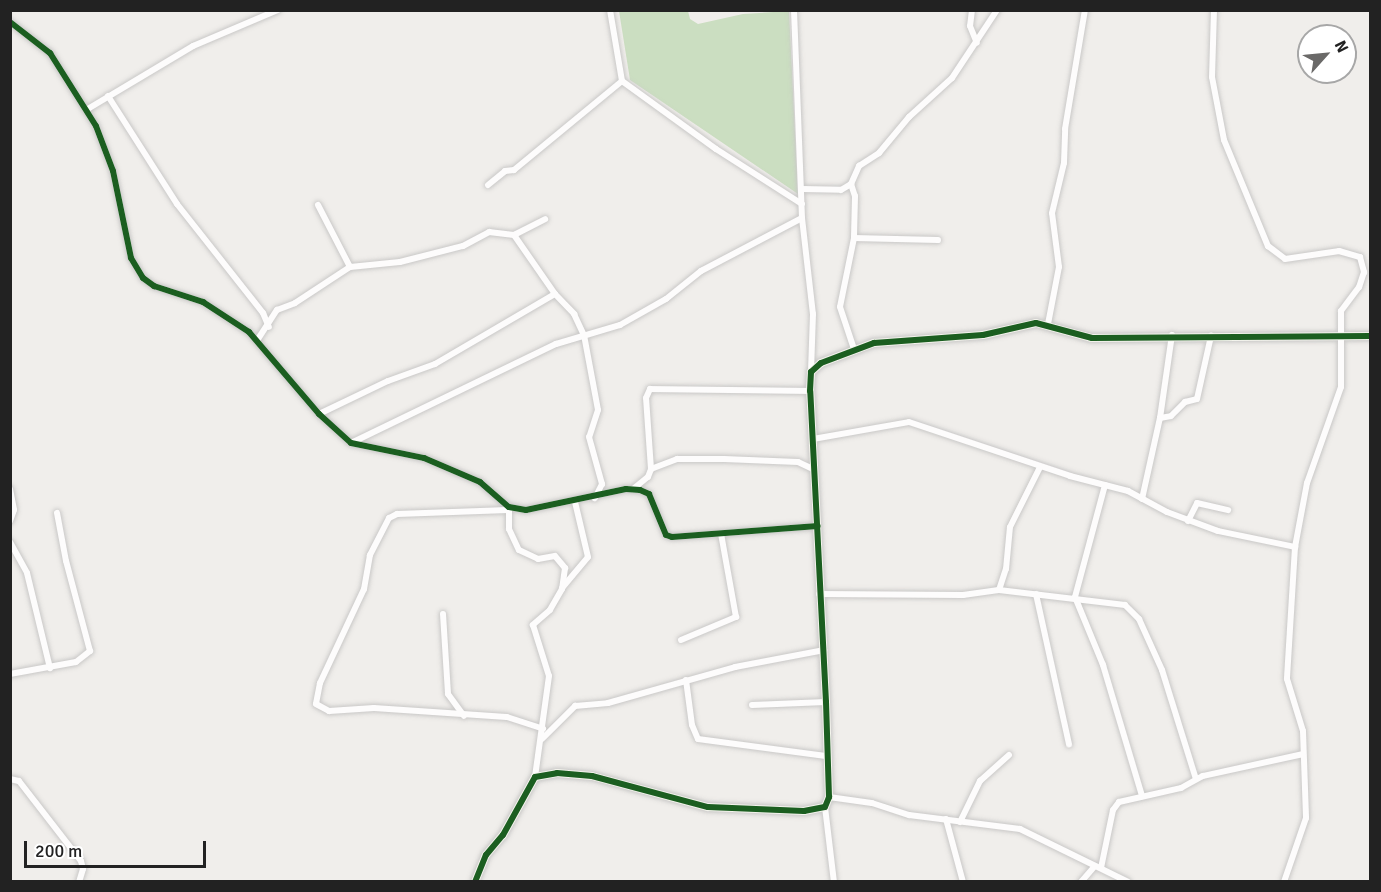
<!DOCTYPE html>
<style>
body{margin:0}
#map{position:relative;width:1381px;height:892px;overflow:hidden;background:#f0eeeb;font-family:Signika,sans-serif}
div>[style]{position:absolute}
[style*='--x']{left:calc(var(--x)*1px);top:calc(var(--y)*1px);width:calc(var(--w)*1px);rotate:calc(var(--a)*1deg)}
.forest>*{inset:0;background:#cbdec1}
.roads{filter:drop-shadow(0 0 2px #c9c8c7) drop-shadow(0 0 2px #c9c8c7)}
.street>*{height:6px;margin:-3px;padding:0 3px;transform-origin:3px;border-radius:3px;background:#fdfcfc}
.secondary>*{height:8px;margin:-4px;padding:0 4px;transform-origin:4px;border-radius:4px;background:#f4f4ed}
.cycleway>*{height:6px;margin:-3px;padding:0 3px;transform-origin:3px;border-radius:3px;background:#1b5e20}
span{translate:-50% -50%;white-space:nowrap;text-align:center;line-height:1.15;-webkit-text-stroke:4.5px #fff;paint-order:stroke}
.frame{position:absolute;inset:0;border:12px solid #222;pointer-events:none}
.north{position:absolute;left:1297px;top:24px;width:60px;height:60px;box-sizing:border-box;background:#fff;border:2px solid #a7a7a7;border-radius:50%;rotate:63deg;font-size:16px;font-weight:700;line-height:24px;text-align:center;color:#222}
.north::after{content:'';display:block;margin:auto;width:21px;height:27px;background:#6a6968;clip-path:polygon(50% 0,100% 100%,50% 72%,0 100%)}
.scale{position:absolute;left:24px;top:841px;width:182px;height:27px;box-sizing:border-box;border:3px solid #222;border-top:0;padding-left:8px;font-size:18px;line-height:21px;white-space:nowrap;color:#222;-webkit-text-stroke:4px #fff;paint-order:stroke}
</style>
<div id="map">
<div class="forest">
<div style="clip-path:polygon(619px 11px,688px 11px,690px 19px,698px 24px,743px 14px,789px 11px,798px 194px,630px 80px)"></div>
</div>
<div class="roads">
<div class="street">
<div style="--x:610;--y:10;--w:72;--a:80.4"></div>
<div style="--x:622;--y:81;--w:116;--a:35.9"></div>
<div style="--x:716;--y:149;--w:102;--a:32.6"></div>
<div style="--x:794;--y:10;--w:208;--a:87.8"></div>
<div style="--x:802;--y:218;--w:97;--a:83.5"></div>
<div style="--x:813;--y:314;--w:58;--a:92"></div>
<div style="--x:972;--y:10;--w:16;--a:97"></div>
<div style="--x:970;--y:26;--w:18;--a:68"></div>
<div style="--x:1214;--y:10;--w:67;--a:91.7"></div>
<div style="--x:1212;--y:77;--w:64;--a:79.2"></div>
<div style="--x:1224;--y:140;--w:115;--a:67.5"></div>
<div style="--x:1268;--y:246;--w:21;--a:37"></div>
<div style="--x:1285;--y:259;--w:55;--a:-8.4"></div>
<div style="--x:1339;--y:251;--w:22;--a:16"></div>
<div style="--x:1360;--y:257;--w:16;--a:75"></div>
<div style="--x:1364;--y:272;--w:16;--a:108"></div>
<div style="--x:1359;--y:287;--w:30;--a:127"></div>
<div style="--x:1341;--y:311;--w:76;--a:90"></div>
<div style="--x:1341;--y:387;--w:102;--a:109.5"></div>
<div style="--x:1307;--y:483;--w:65;--a:100.6"></div>
<div style="--x:1295;--y:547;--w:132;--a:93.5"></div>
<div style="--x:1287;--y:679;--w:54;--a:72.9"></div>
<div style="--x:1303;--y:731;--w:87;--a:88"></div>
<div style="--x:1306;--y:818;--w:68;--a:109"></div>
<div style="--x:10;--y:22;--w:51;--a:37.8"></div>
<div style="--x:50;--y:53;--w:86;--a:57.8"></div>
<div style="--x:96;--y:126;--w:48;--a:69.3"></div>
<div style="--x:113;--y:171;--w:89;--a:78.3"></div>
<div style="--x:131;--y:258;--w:23;--a:59"></div>
<div style="--x:143;--y:278;--w:14;--a:36"></div>
<div style="--x:154;--y:286;--w:52;--a:18.1"></div>
<div style="--x:203;--y:302;--w:55;--a:33.1"></div>
<div style="--x:249;--y:332;--w:108;--a:49.5"></div>
<div style="--x:319;--y:414;--w:43;--a:42.2"></div>
<div style="--x:351;--y:443;--w:75;--a:11.6"></div>
<div style="--x:424;--y:458;--w:61;--a:23.2"></div>
<div style="--x:480;--y:482;--w:38;--a:41"></div>
<div style="--x:509;--y:507;--w:17;--a:10"></div>
<div style="--x:526;--y:510;--w:102;--a:-11.9"></div>
<div style="--x:626;--y:489;--w:14;--a:4"></div>
<div style="--x:640;--y:490;--w:10;--a:24"></div>
<div style="--x:649;--y:494;--w:44;--a:67.5"></div>
<div style="--x:666;--y:535;--w:6;--a:18"></div>
<div style="--x:672;--y:537;--w:146;--a:-4.3"></div>
<div style="--x:108;--y:96;--w:128;--a:57.4"></div>
<div style="--x:177;--y:204;--w:139;--a:51.7"></div>
<div style="--x:263;--y:313;--w:15;--a:67"></div>
<div style="--x:86;--y:110;--w:125;--a:-30.9"></div>
<div style="--x:193;--y:46;--w:92;--a:-23"></div>
<div style="--x:851;--y:184;--w:13;--a:72"></div>
<div style="--x:855;--y:196;--w:42;--a:91.4"></div>
<div style="--x:854;--y:238;--w:70;--a:101.5"></div>
<div style="--x:840;--y:307;--w:44;--a:71.6"></div>
<div style="--x:488;--y:185;--w:22;--a:-39"></div>
<div style="--x:505;--y:171;--w:9;--a:-6"></div>
<div style="--x:514;--y:170;--w:140;--a:-39.5"></div>
<div style="--x:802;--y:189;--w:39;--a:1"></div>
<div style="--x:841;--y:190;--w:12;--a:-31"></div>
<div style="--x:851;--y:184;--w:20;--a:-66"></div>
<div style="--x:859;--y:166;--w:24;--a:-33"></div>
<div style="--x:879;--y:153;--w:47;--a:-50.2"></div>
<div style="--x:909;--y:117;--w:58;--a:-42.2"></div>
<div style="--x:952;--y:78;--w:82;--a:-56.5"></div>
<div style="--x:318;--y:205;--w:70;--a:62.7"></div>
<div style="--x:514;--y:235;--w:72;--a:55.2"></div>
<div style="--x:555;--y:294;--w:28;--a:46"></div>
<div style="--x:574;--y:314;--w:23;--a:65"></div>
<div style="--x:584;--y:335;--w:76;--a:79.4"></div>
<div style="--x:598;--y:410;--w:28;--a:108"></div>
<div style="--x:589;--y:437;--w:49;--a:74.5"></div>
<div style="--x:602;--y:484;--w:16;--a:117"></div>
<div style="--x:854;--y:238;--w:84;--a:1.4"></div>
<div style="--x:1048;--y:324;--w:58;--a:-79.1"></div>
<div style="--x:1059;--y:267;--w:54;--a:-97.4"></div>
<div style="--x:1052;--y:213;--w:51;--a:-76.5"></div>
<div style="--x:1064;--y:163;--w:34;--a:-88"></div>
<div style="--x:1065;--y:129;--w:121;--a:-80.5"></div>
<div style="--x:258;--y:339;--w:35;--a:-57"></div>
<div style="--x:277;--y:310;--w:19;--a:-21"></div>
<div style="--x:295;--y:303;--w:66;--a:-33.2"></div>
<div style="--x:350;--y:267;--w:50;--a:-5.7"></div>
<div style="--x:400;--y:262;--w:65;--a:-14.3"></div>
<div style="--x:463;--y:246;--w:30;--a:-28"></div>
<div style="--x:489;--y:232;--w:25;--a:7"></div>
<div style="--x:514;--y:235;--w:35;--a:-27"></div>
<div style="--x:319;--y:414;--w:76;--a:-25.6"></div>
<div style="--x:388;--y:381;--w:50;--a:-19.9"></div>
<div style="--x:435;--y:364;--w:139;--a:-30.3"></div>
<div style="--x:1160;--y:418;--w:11;--a:-10"></div>
<div style="--x:1171;--y:416;--w:20;--a:-45"></div>
<div style="--x:1185;--y:402;--w:12;--a:-14"></div>
<div style="--x:1197;--y:399;--w:65;--a:-77.5"></div>
<div style="--x:813;--y:439;--w:97;--a:-10"></div>
<div style="--x:909;--y:422;--w:170;--a:18.5"></div>
<div style="--x:1070;--y:476;--w:60;--a:14.5"></div>
<div style="--x:1128;--y:491;--w:44;--a:28.3"></div>
<div style="--x:1167;--y:512;--w:54;--a:20.4"></div>
<div style="--x:1218;--y:531;--w:79;--a:11.7"></div>
<div style="--x:351;--y:443;--w:228;--a:-25.8"></div>
<div style="--x:556;--y:344;--w:67;--a:-16.5"></div>
<div style="--x:620;--y:325;--w:53;--a:-29.5"></div>
<div style="--x:666;--y:299;--w:45;--a:-38.7"></div>
<div style="--x:701;--y:271;--w:114;--a:-27.7"></div>
<div style="--x:651;--y:469;--w:28;--a:-21"></div>
<div style="--x:677;--y:459;--w:47;--a:0"></div>
<div style="--x:724;--y:459;--w:74;--a:2.3"></div>
<div style="--x:798;--y:462;--w:17;--a:25"></div>
<div style="--x:1105;--y:485;--w:116;--a:105"></div>
<div style="--x:1075;--y:597;--w:74;--a:67.6"></div>
<div style="--x:1103;--y:665;--w:137;--a:73.4"></div>
<div style="--x:10;--y:489;--w:21;--a:79"></div>
<div style="--x:14;--y:510;--w:12;--a:110"></div>
<div style="--x:633;--y:489;--w:19;--a:-39"></div>
<div style="--x:648;--y:477;--w:9;--a:-69"></div>
<div style="--x:651;--y:469;--w:71;--a:-94"></div>
<div style="--x:646;--y:398;--w:10;--a:-66"></div>
<div style="--x:650;--y:389;--w:160;--a:0.7"></div>
<div style="--x:1142;--y:499;--w:83;--a:-77.5"></div>
<div style="--x:1160;--y:418;--w:84;--a:-81.8"></div>
<div style="--x:509;--y:507;--w:22;--a:90"></div>
<div style="--x:509;--y:529;--w:23;--a:65"></div>
<div style="--x:519;--y:550;--w:21;--a:25"></div>
<div style="--x:538;--y:559;--w:17;--a:-10"></div>
<div style="--x:555;--y:556;--w:16;--a:50"></div>
<div style="--x:565;--y:568;--w:21;--a:98"></div>
<div style="--x:562;--y:589;--w:24;--a:120"></div>
<div style="--x:550;--y:610;--w:23;--a:139"></div>
<div style="--x:533;--y:625;--w:53;--a:72.6"></div>
<div style="--x:549;--y:676;--w:102;--a:97.9"></div>
<div style="--x:508;--y:510;--w:111;--a:177.9"></div>
<div style="--x:397;--y:514;--w:9;--a:153"></div>
<div style="--x:389;--y:518;--w:42;--a:117.2"></div>
<div style="--x:370;--y:555;--w:35;--a:100"></div>
<div style="--x:364;--y:589;--w:104;--a:115.1"></div>
<div style="--x:320;--y:683;--w:21;--a:101"></div>
<div style="--x:316;--y:704;--w:15;--a:28"></div>
<div style="--x:329;--y:711;--w:45;--a:-3.8"></div>
<div style="--x:374;--y:708;--w:133;--a:3.9"></div>
<div style="--x:507;--y:717;--w:38;--a:18"></div>
<div style="--x:1188;--y:521;--w:20;--a:-63"></div>
<div style="--x:1197;--y:503;--w:32;--a:13"></div>
<div style="--x:10;--y:542;--w:35;--a:61"></div>
<div style="--x:27;--y:573;--w:98;--a:76.4"></div>
<div style="--x:562;--y:588;--w:40;--a:-50"></div>
<div style="--x:588;--y:557;--w:57;--a:-103.3"></div>
<div style="--x:999;--y:590;--w:22;--a:-72"></div>
<div style="--x:1006;--y:569;--w:42;--a:-84.6"></div>
<div style="--x:1010;--y:527;--w:67;--a:-63.4"></div>
<div style="--x:819;--y:594;--w:144;--a:0.4"></div>
<div style="--x:963;--y:595;--w:36;--a:-8"></div>
<div style="--x:999;--y:590;--w:127;--a:6.8"></div>
<div style="--x:1125;--y:605;--w:20;--a:45"></div>
<div style="--x:1139;--y:619;--w:56;--a:65.7"></div>
<div style="--x:1162;--y:670;--w:114;--a:72.7"></div>
<div style="--x:1036;--y:594;--w:154;--a:77.6"></div>
<div style="--x:443;--y:614;--w:80;--a:86.4"></div>
<div style="--x:448;--y:694;--w:27;--a:54"></div>
<div style="--x:681;--y:640;--w:60;--a:-22.7"></div>
<div style="--x:736;--y:617;--w:84;--a:-100.2"></div>
<div style="--x:10;--y:674;--w:67;--a:-10.3"></div>
<div style="--x:76;--y:662;--w:18;--a:-38"></div>
<div style="--x:90;--y:651;--w:93;--a:-104.9"></div>
<div style="--x:66;--y:561;--w:49;--a:-100.6"></div>
<div style="--x:686;--y:680;--w:45;--a:82.4"></div>
<div style="--x:692;--y:725;--w:15;--a:67"></div>
<div style="--x:698;--y:739;--w:129;--a:7.6"></div>
<div style="--x:752;--y:705;--w:74;--a:-2.3"></div>
<div style="--x:542;--y:739;--w:47;--a:-45"></div>
<div style="--x:575;--y:706;--w:33;--a:-5"></div>
<div style="--x:608;--y:703;--w:132;--a:-15.8"></div>
<div style="--x:735;--y:667;--w:91;--a:-10.8"></div>
<div style="--x:10;--y:779;--w:9;--a:13"></div>
<div style="--x:19;--y:781;--w:101;--a:52.2"></div>
<div style="--x:81;--y:861;--w:8;--a:76"></div>
<div style="--x:83;--y:869;--w:14;--a:107"></div>
<div style="--x:829;--y:797;--w:43;--a:7.9"></div>
<div style="--x:872;--y:803;--w:39;--a:18"></div>
<div style="--x:909;--y:815;--w:112;--a:7.2"></div>
<div style="--x:1020;--y:829;--w:120;--a:26.1"></div>
<div style="--x:825;--y:807;--w:76;--a:83.2"></div>
<div style="--x:946;--y:819;--w:65;--a:74.9"></div>
<div style="--x:960;--y:822;--w:46;--a:-64"></div>
<div style="--x:980;--y:781;--w:39;--a:-42"></div>
<div style="--x:1101;--y:868;--w:59;--a:-78.3"></div>
<div style="--x:1113;--y:810;--w:10;--a:-53"></div>
<div style="--x:1119;--y:802;--w:64;--a:-12.7"></div>
<div style="--x:1181;--y:788;--w:25;--a:-29"></div>
<div style="--x:1203;--y:776;--w:102;--a:-12.4"></div>
<div style="--x:1081;--y:882;--w:21;--a:-49"></div>
</div>
<div class="secondary">
<div style="--x:475;--y:882;--w:29;--a:-68"></div>
<div style="--x:486;--y:855;--w:26;--a:-50"></div>
<div style="--x:503;--y:835;--w:66;--a:-61.1"></div>
<div style="--x:535;--y:777;--w:22;--a:-10"></div>
<div style="--x:557;--y:773;--w:35;--a:5"></div>
<div style="--x:592;--y:776;--w:120;--a:15"></div>
<div style="--x:708;--y:807;--w:96;--a:2.4"></div>
<div style="--x:804;--y:811;--w:21;--a:-11"></div>
<div style="--x:825;--y:807;--w:11;--a:-68"></div>
<div style="--x:829;--y:797;--w:95;--a:-91.8"></div>
<div style="--x:826;--y:702;--w:311;--a:-92.9"></div>
<div style="--x:810;--y:391;--w:19;--a:-87"></div>
<div style="--x:811;--y:372;--w:13;--a:-42"></div>
<div style="--x:821;--y:363;--w:57;--a:-20.7"></div>
<div style="--x:874;--y:343;--w:109;--a:-4.2"></div>
<div style="--x:983;--y:335;--w:54;--a:-12.8"></div>
<div style="--x:1036;--y:323;--w:58;--a:15"></div>
<div style="--x:1092;--y:338;--w:278;--a:-0.4"></div>
</div>
</div>
<div class="cycleway">
<div style="--x:10;--y:22;--w:51;--a:37.8"></div>
<div style="--x:50;--y:53;--w:86;--a:57.8"></div>
<div style="--x:96;--y:126;--w:48;--a:69.3"></div>
<div style="--x:113;--y:171;--w:89;--a:78.3"></div>
<div style="--x:131;--y:258;--w:23;--a:59"></div>
<div style="--x:143;--y:278;--w:14;--a:36"></div>
<div style="--x:154;--y:286;--w:52;--a:18.1"></div>
<div style="--x:203;--y:302;--w:55;--a:33.1"></div>
<div style="--x:249;--y:332;--w:108;--a:49.5"></div>
<div style="--x:319;--y:414;--w:43;--a:42.2"></div>
<div style="--x:351;--y:443;--w:75;--a:11.6"></div>
<div style="--x:424;--y:458;--w:61;--a:23.2"></div>
<div style="--x:480;--y:482;--w:38;--a:41"></div>
<div style="--x:509;--y:507;--w:17;--a:10"></div>
<div style="--x:526;--y:510;--w:102;--a:-11.9"></div>
<div style="--x:626;--y:489;--w:14;--a:4"></div>
<div style="--x:640;--y:490;--w:10;--a:24"></div>
<div style="--x:649;--y:494;--w:44;--a:67.5"></div>
<div style="--x:666;--y:535;--w:6;--a:18"></div>
<div style="--x:672;--y:537;--w:146;--a:-4.3"></div>
<div style="--x:475;--y:882;--w:29;--a:-68"></div>
<div style="--x:486;--y:855;--w:26;--a:-50"></div>
<div style="--x:503;--y:835;--w:66;--a:-61.1"></div>
<div style="--x:535;--y:777;--w:22;--a:-10"></div>
<div style="--x:557;--y:773;--w:35;--a:5"></div>
<div style="--x:592;--y:776;--w:120;--a:15"></div>
<div style="--x:708;--y:807;--w:96;--a:2.4"></div>
<div style="--x:804;--y:811;--w:21;--a:-11"></div>
<div style="--x:825;--y:807;--w:11;--a:-68"></div>
<div style="--x:829;--y:797;--w:95;--a:-91.8"></div>
<div style="--x:826;--y:702;--w:311;--a:-92.9"></div>
<div style="--x:810;--y:391;--w:19;--a:-87"></div>
<div style="--x:811;--y:372;--w:13;--a:-42"></div>
<div style="--x:821;--y:363;--w:57;--a:-20.7"></div>
<div style="--x:874;--y:343;--w:109;--a:-4.2"></div>
<div style="--x:983;--y:335;--w:54;--a:-12.8"></div>
<div style="--x:1036;--y:323;--w:58;--a:15"></div>
<div style="--x:1092;--y:338;--w:278;--a:-0.4"></div>
</div>
<div class="frame"></div>
<div class="north">N</div>
<div class="scale">200 m</div>
</div>
